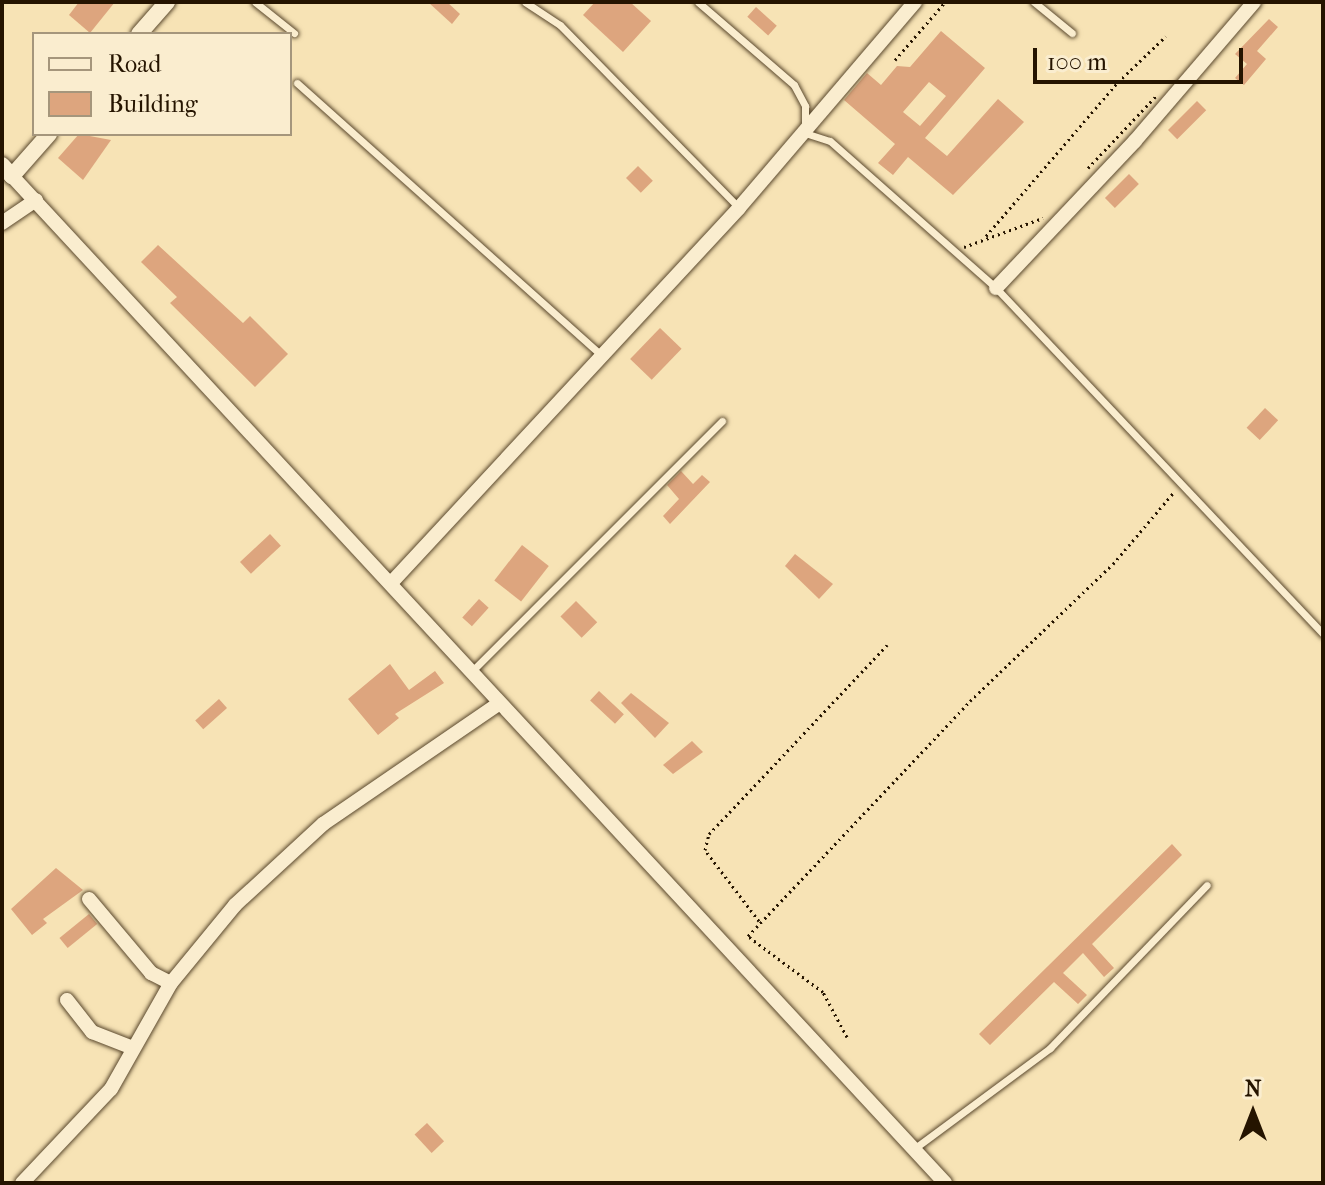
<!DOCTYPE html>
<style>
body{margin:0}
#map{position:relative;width:1325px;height:1185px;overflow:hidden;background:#f7e3b5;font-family:"IM FELL French Canon",serif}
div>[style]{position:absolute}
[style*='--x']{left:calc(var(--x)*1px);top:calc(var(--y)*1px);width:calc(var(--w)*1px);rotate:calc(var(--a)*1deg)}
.building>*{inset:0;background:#dda57e;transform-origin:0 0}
.path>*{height:3px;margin-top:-1.5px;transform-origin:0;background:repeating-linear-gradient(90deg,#251400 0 2px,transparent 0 6px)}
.roads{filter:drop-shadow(0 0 2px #5a482d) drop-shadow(0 0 2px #5a482d)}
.service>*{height:7px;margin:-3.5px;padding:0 3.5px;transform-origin:3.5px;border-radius:3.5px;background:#faedcf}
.minor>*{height:14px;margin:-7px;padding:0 7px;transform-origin:7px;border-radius:7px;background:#faedcf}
.tertiary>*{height:16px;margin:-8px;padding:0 8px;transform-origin:8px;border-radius:8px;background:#faedcf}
span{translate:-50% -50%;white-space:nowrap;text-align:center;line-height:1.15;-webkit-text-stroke:6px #faedcf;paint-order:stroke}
.frame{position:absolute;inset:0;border:4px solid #251400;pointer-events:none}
.legend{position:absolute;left:32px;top:32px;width:260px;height:104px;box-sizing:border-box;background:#faedcf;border:2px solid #a5967c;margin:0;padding:10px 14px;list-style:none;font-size:24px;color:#251400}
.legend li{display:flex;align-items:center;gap:16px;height:40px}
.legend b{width:40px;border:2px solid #a5967c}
.north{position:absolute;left:1213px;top:1073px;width:80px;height:80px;-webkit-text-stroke:6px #faedcf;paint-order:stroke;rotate:0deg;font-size:22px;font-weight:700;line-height:32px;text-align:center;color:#251400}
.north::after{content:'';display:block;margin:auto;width:28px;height:36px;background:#251400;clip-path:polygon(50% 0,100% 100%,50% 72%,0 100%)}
.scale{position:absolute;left:1033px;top:48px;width:210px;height:36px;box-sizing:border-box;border:4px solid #251400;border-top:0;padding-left:10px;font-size:24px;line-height:28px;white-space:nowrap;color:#251400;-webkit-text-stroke:6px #faedcf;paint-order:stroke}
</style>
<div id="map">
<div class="building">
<div style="clip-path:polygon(79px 2px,115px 2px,90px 33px,69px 15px)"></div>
<div style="clip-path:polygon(428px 2px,447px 2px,460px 14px,452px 24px)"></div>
<div style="clip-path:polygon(595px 2px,630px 2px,651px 21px,623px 52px,583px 15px)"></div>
<div style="left:756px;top:7px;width:28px;height:13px;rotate:42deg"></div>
<div style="clip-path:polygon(1269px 19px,1278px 27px,1257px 51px,1266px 59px,1244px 85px,1235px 78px,1247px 64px,1235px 54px)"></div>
<div style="clip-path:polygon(evenodd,941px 31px,985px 68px,925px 138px,947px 156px,998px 99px,1024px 122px,953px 195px,908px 157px,893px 175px,878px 163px,895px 144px,844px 100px,867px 73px,881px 85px,897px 66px,910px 67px,941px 31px,929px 82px,946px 96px,920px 126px,903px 112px,929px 82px)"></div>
<div style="left:1197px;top:101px;width:13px;height:41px;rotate:45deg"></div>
<div style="clip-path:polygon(79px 134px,111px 140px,83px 180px,58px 158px)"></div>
<div style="left:638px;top:166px;width:21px;height:17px;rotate:45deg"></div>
<div style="left:1129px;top:174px;width:14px;height:34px;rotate:45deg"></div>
<div style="clip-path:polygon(158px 245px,243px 323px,250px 316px,288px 354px,255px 387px,170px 303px,177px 297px,141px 262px)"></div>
<div style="left:660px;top:328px;width:30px;height:43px;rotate:44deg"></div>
<div style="left:1265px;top:408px;width:18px;height:27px;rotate:43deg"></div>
<div style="clip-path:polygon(681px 471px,693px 484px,702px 475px,710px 482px,670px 524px,663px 516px,679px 499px,667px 485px)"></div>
<div style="left:270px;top:534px;width:16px;height:41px;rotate:47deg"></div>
<div style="left:522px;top:545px;width:34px;height:45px;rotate:38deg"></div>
<div style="clip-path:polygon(795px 554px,833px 584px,819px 599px,785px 566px)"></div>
<div style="left:479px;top:599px;width:13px;height:25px;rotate:42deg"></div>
<div style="left:576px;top:601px;width:30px;height:22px;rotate:45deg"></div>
<div style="clip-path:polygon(390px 664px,409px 690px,435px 671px,444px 683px,395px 714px,399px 718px,378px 735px,348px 699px)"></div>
<div style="left:599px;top:691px;width:34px;height:13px;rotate:43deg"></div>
<div style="clip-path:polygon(631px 693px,669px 723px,655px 738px,621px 703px)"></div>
<div style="left:219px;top:699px;width:12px;height:32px;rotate:48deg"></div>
<div style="clip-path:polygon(692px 741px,703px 752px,673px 774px,663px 765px)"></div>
<div style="clip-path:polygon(1172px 844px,1182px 855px,1092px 944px,1114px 968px,1104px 977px,1083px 953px,1063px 973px,1087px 995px,1078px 1004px,1054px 982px,990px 1045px,979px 1034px)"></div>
<div style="clip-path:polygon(56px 868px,83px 890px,43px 919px,47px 923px,32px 935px,11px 909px)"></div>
<div style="left:89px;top:914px;width:13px;height:38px;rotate:51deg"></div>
<div style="left:427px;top:1123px;width:25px;height:17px;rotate:47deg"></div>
</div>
<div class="path">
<div style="--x:895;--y:60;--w:77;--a:-49.2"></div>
<div style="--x:1088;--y:168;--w:99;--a:-46.6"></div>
<div style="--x:986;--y:236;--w:203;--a:-49.4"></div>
<div style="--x:1118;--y:82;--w:66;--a:-43.8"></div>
<div style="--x:964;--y:247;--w:84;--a:-20.2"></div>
<div style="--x:759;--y:921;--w:89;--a:-127.3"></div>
<div style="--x:705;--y:850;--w:16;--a:-76"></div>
<div style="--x:709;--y:834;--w:260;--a:-46.7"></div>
<div style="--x:847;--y:1037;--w:51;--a:-118.1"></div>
<div style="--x:823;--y:992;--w:94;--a:-143.3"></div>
<div style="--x:748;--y:936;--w:323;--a:-46.6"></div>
<div style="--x:970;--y:701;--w:198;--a:-43.8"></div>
<div style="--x:1113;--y:564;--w:94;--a:-49.7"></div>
</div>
<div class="roads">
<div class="service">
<div style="--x:255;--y:2;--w:50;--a:38.5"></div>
<div style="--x:525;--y:2;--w:42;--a:33.3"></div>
<div style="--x:560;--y:25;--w:256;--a:45.6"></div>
<div style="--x:698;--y:2;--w:127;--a:40.8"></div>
<div style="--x:794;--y:85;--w:24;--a:62"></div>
<div style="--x:805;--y:106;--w:27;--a:90"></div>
<div style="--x:805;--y:133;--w:26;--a:18"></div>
<div style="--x:830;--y:141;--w:222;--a:41.5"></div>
<div style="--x:996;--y:288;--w:476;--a:46.6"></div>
<div style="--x:1034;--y:2;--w:49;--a:39.2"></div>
<div style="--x:297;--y:83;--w:408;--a:41.8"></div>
<div style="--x:471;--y:672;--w:355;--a:-45"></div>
<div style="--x:915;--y:1148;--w:168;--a:-36.5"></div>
<div style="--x:1050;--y:1048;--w:226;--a:-46.1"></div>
</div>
<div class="minor">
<div style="--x:12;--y:176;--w:1373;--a:47.18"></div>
<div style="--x:2;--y:223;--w:41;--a:-34.1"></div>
<div style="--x:996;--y:288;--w:202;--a:-46.6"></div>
<div style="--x:1135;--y:141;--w:183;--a:-49.4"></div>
<div style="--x:392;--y:582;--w:510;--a:-47.14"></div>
<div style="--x:739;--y:208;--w:271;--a:-49.5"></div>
<div style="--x:89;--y:899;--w:97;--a:50"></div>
<div style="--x:151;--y:973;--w:22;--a:27"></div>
<div style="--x:171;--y:983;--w:101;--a:-50.6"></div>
<div style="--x:235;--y:905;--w:120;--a:-42.6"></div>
<div style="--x:323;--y:824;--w:214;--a:-34.4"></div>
<div style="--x:67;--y:1000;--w:41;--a:52"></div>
<div style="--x:92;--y:1032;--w:44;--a:21.3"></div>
<div style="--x:22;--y:1183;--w:129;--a:-46.6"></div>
<div style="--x:111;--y:1089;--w:122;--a:-60.5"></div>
</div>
<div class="tertiary">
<div style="--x:139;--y:34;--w:43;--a:-48.8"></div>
<div style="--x:2;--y:165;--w:15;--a:48"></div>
<div style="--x:12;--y:176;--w:56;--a:-48.6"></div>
</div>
</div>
<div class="frame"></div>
<ul class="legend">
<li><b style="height:10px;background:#faedcf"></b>Road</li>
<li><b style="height:22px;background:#dda57e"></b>Building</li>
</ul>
<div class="north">N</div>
<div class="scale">100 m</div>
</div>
